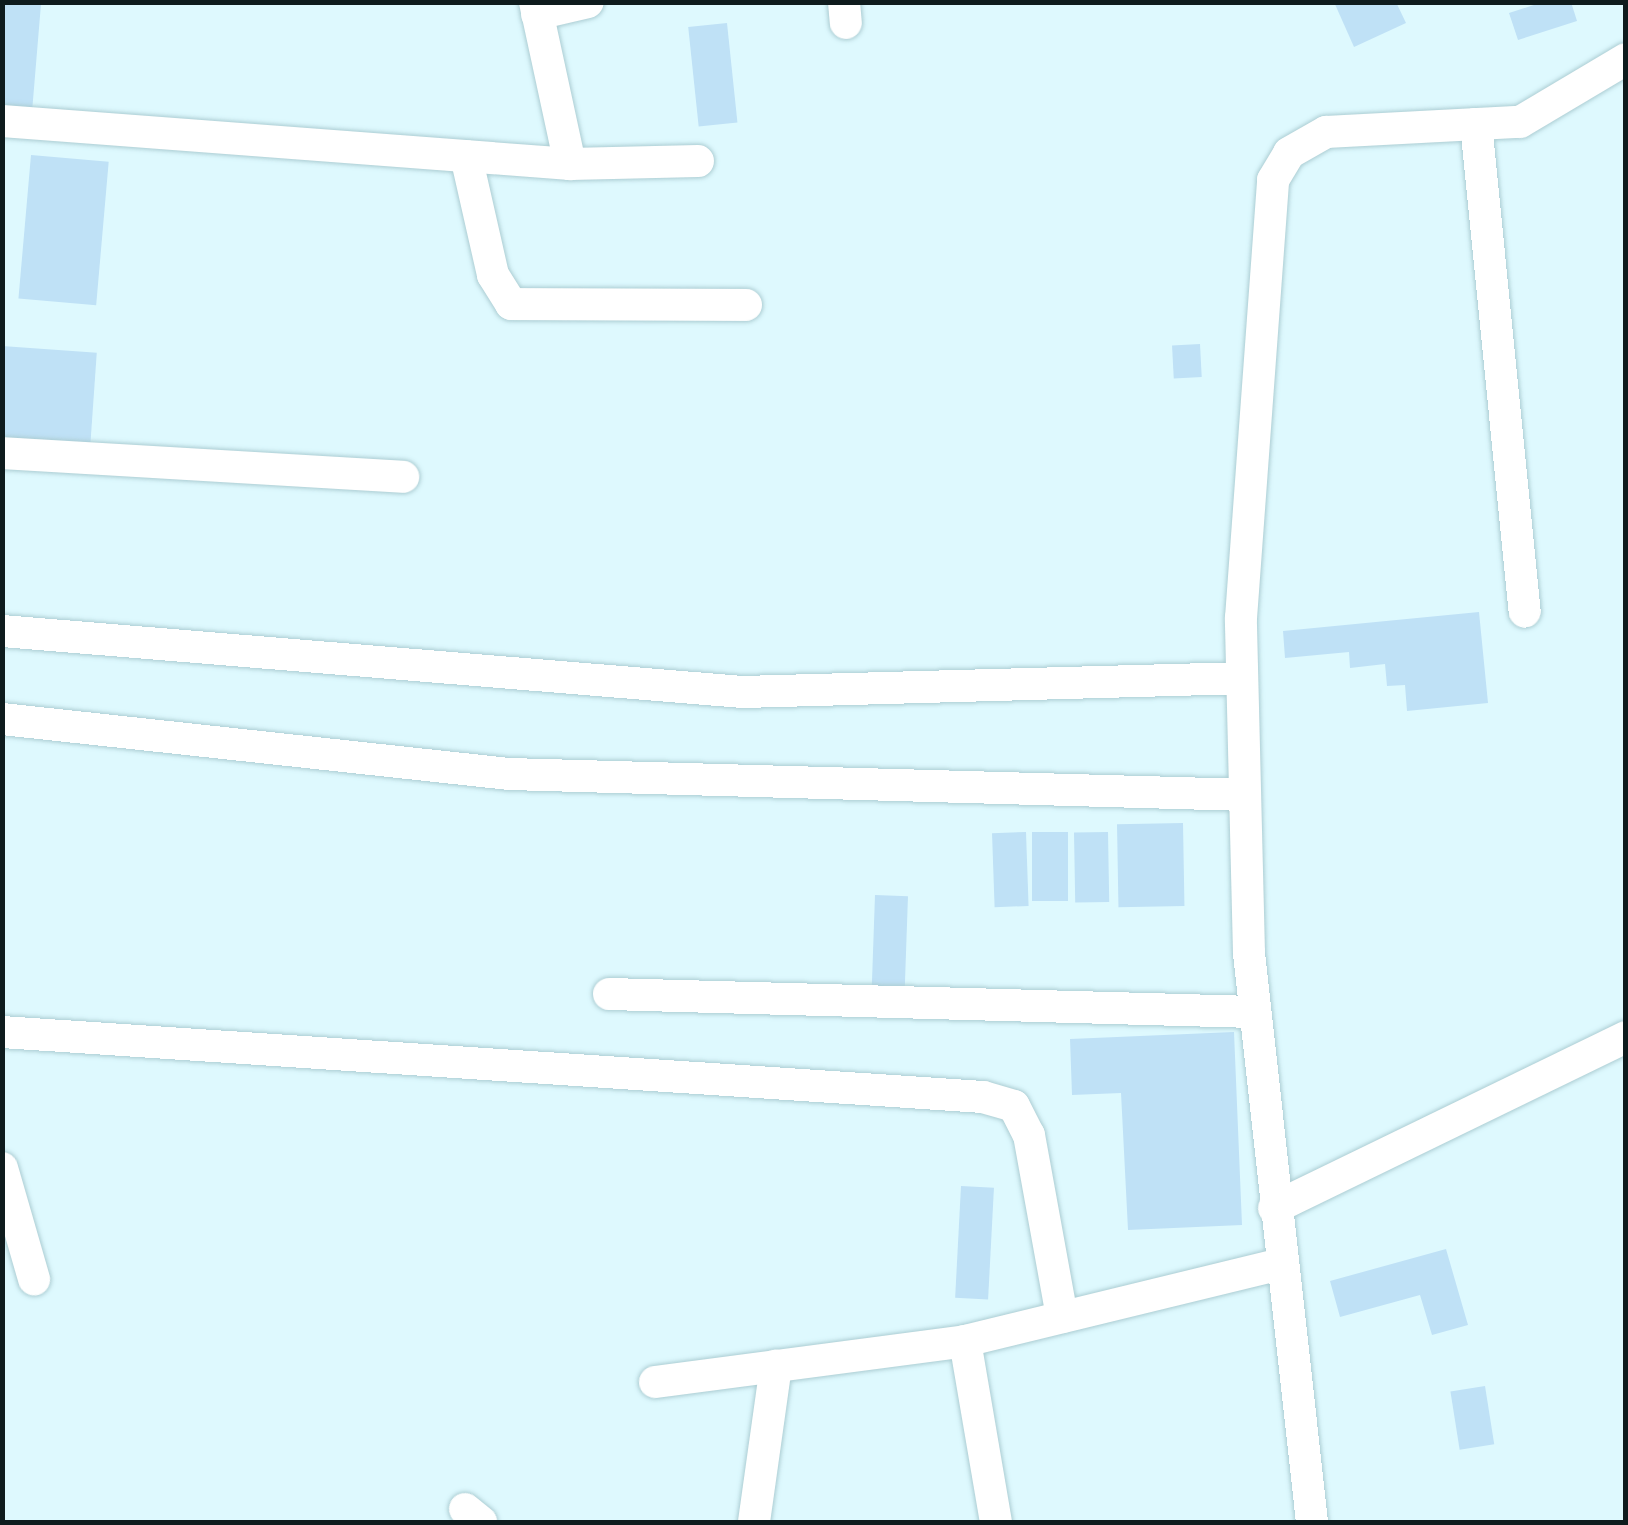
<!DOCTYPE html>
<style>
body{margin:0}
#map{position:relative;width:1628px;height:1525px;overflow:hidden;background:#def9fe;font-family:"Roboto Condensed",sans-serif}
div>[style]{position:absolute}
[style*='--x']{left:calc(var(--x)*1px);top:calc(var(--y)*1px);width:calc(var(--w)*1px);rotate:calc(var(--a)*1deg)}
.building>*{inset:0;background:#bfe1f6;transform-origin:0 0}
.roads{filter:drop-shadow(0 0 2px #accdd3) drop-shadow(0 0 2px #accdd3)}
.minor>*{height:32px;margin:-16px;padding:0 16px;transform-origin:16px;border-radius:16px;background:#fff}
span{translate:-50% -50%;white-space:nowrap;text-align:center;line-height:1.15;-webkit-text-stroke:10px #fff;paint-order:stroke}
.frame{position:absolute;inset:0;border:5px solid #0e1b1d;pointer-events:none}
</style>
<div id="map">
<div class="building">
<div style="clip-path:polygon(2px 2px,41px 4px,32px 112px,2px 108px)"></div>
<div style="clip-path:polygon(1334px 2px,1396px 2px,1406px 23px,1354px 47px)"></div>
<div style="clip-path:polygon(1543px 2px,1571px 2px,1577px 21px,1518px 40px,1509px 13px)"></div>
<div style="left:727px;top:23px;width:100px;height:39px;rotate:84deg"></div>
<div style="left:31px;top:155px;width:78px;height:144px;rotate:5deg"></div>
<div style="left:1200px;top:344px;width:33px;height:28px;rotate:87deg"></div>
<div style="left:2px;top:346px;width:95px;height:98px;rotate:4deg"></div>
<div style="clip-path:polygon(1479px 612px,1488px 703px,1407px 711px,1405px 685px,1387px 686px,1385px 664px,1350px 668px,1349px 652px,1285px 658px,1283px 631px)"></div>
<div style="left:1183px;top:823px;width:83px;height:66px;rotate:89deg"></div>
<div style="left:1026px;top:832px;width:74px;height:34px;rotate:88deg"></div>
<div style="left:1068px;top:832px;width:69px;height:36px;rotate:90deg"></div>
<div style="left:1108px;top:832px;width:70px;height:34px;rotate:89deg"></div>
<div style="left:875px;top:895px;width:33px;height:94px;rotate:2deg"></div>
<div style="clip-path:polygon(1234px 1032px,1242px 1225px,1128px 1230px,1121px 1093px,1072px 1095px,1070px 1039px)"></div>
<div style="left:961px;top:1186px;width:33px;height:112px;rotate:3deg"></div>
<div style="clip-path:polygon(1446px 1249px,1468px 1325px,1432px 1335px,1420px 1295px,1340px 1317px,1330px 1281px)"></div>
<div style="left:1485px;top:1386px;width:59px;height:35px;rotate:81deg"></div>
</div>
<div class="roads">
<div class="minor">
<div style="--x:535;--y:2;--w:166;--a:77.8"></div>
<div style="--x:844;--y:2;--w:21;--a:85"></div>
<div style="--x:537;--y:14;--w:52;--a:-13.2"></div>
<div style="--x:2;--y:121;--w:570;--a:4.33"></div>
<div style="--x:570;--y:164;--w:128;--a:-1.3"></div>
<div style="--x:1476;--y:124;--w:490;--a:84.3"></div>
<div style="--x:466;--y:156;--w:122;--a:77.2"></div>
<div style="--x:493;--y:275;--w:34;--a:58"></div>
<div style="--x:511;--y:304;--w:235;--a:0.2"></div>
<div style="--x:2;--y:453;--w:402;--a:3.4"></div>
<div style="--x:2;--y:631;--w:744;--a:4.71"></div>
<div style="--x:743;--y:692;--w:499;--a:-1.6"></div>
<div style="--x:2;--y:719;--w:510;--a:6.19"></div>
<div style="--x:509;--y:774;--w:736;--a:1.63"></div>
<div style="--x:609;--y:994;--w:646;--a:1.6"></div>
<div style="--x:2;--y:1032;--w:983;--a:3.79"></div>
<div style="--x:983;--y:1097;--w:32;--a:16"></div>
<div style="--x:1014;--y:1106;--w:33;--a:63"></div>
<div style="--x:1029;--y:1135;--w:185;--a:79.7"></div>
<div style="--x:2;--y:1168;--w:116;--a:73.9"></div>
<div style="--x:1274;--y:1208;--w:391;--a:-25.9"></div>
<div style="--x:965;--y:1341;--w:184;--a:80.3"></div>
<div style="--x:655;--y:1382;--w:313;--a:-7.5"></div>
<div style="--x:965;--y:1341;--w:325;--a:-13.7"></div>
<div style="--x:465;--y:1509;--w:21;--a:39"></div>
<div style="--x:754;--y:1522;--w:158;--a:-82"></div>
<div style="--x:1312;--y:1522;--w:572;--a:-96.32"></div>
<div style="--x:1249;--y:953;--w:335;--a:-91.4"></div>
<div style="--x:1241;--y:618;--w:439;--a:-85.8"></div>
<div style="--x:1273;--y:180;--w:31;--a:-59"></div>
<div style="--x:1289;--y:153;--w:43;--a:-29.6"></div>
<div style="--x:1326;--y:132;--w:194;--a:-3"></div>
<div style="--x:1520;--y:122;--w:123;--a:-30.7"></div>
</div>
</div>
<div class="frame"></div>
</div>
